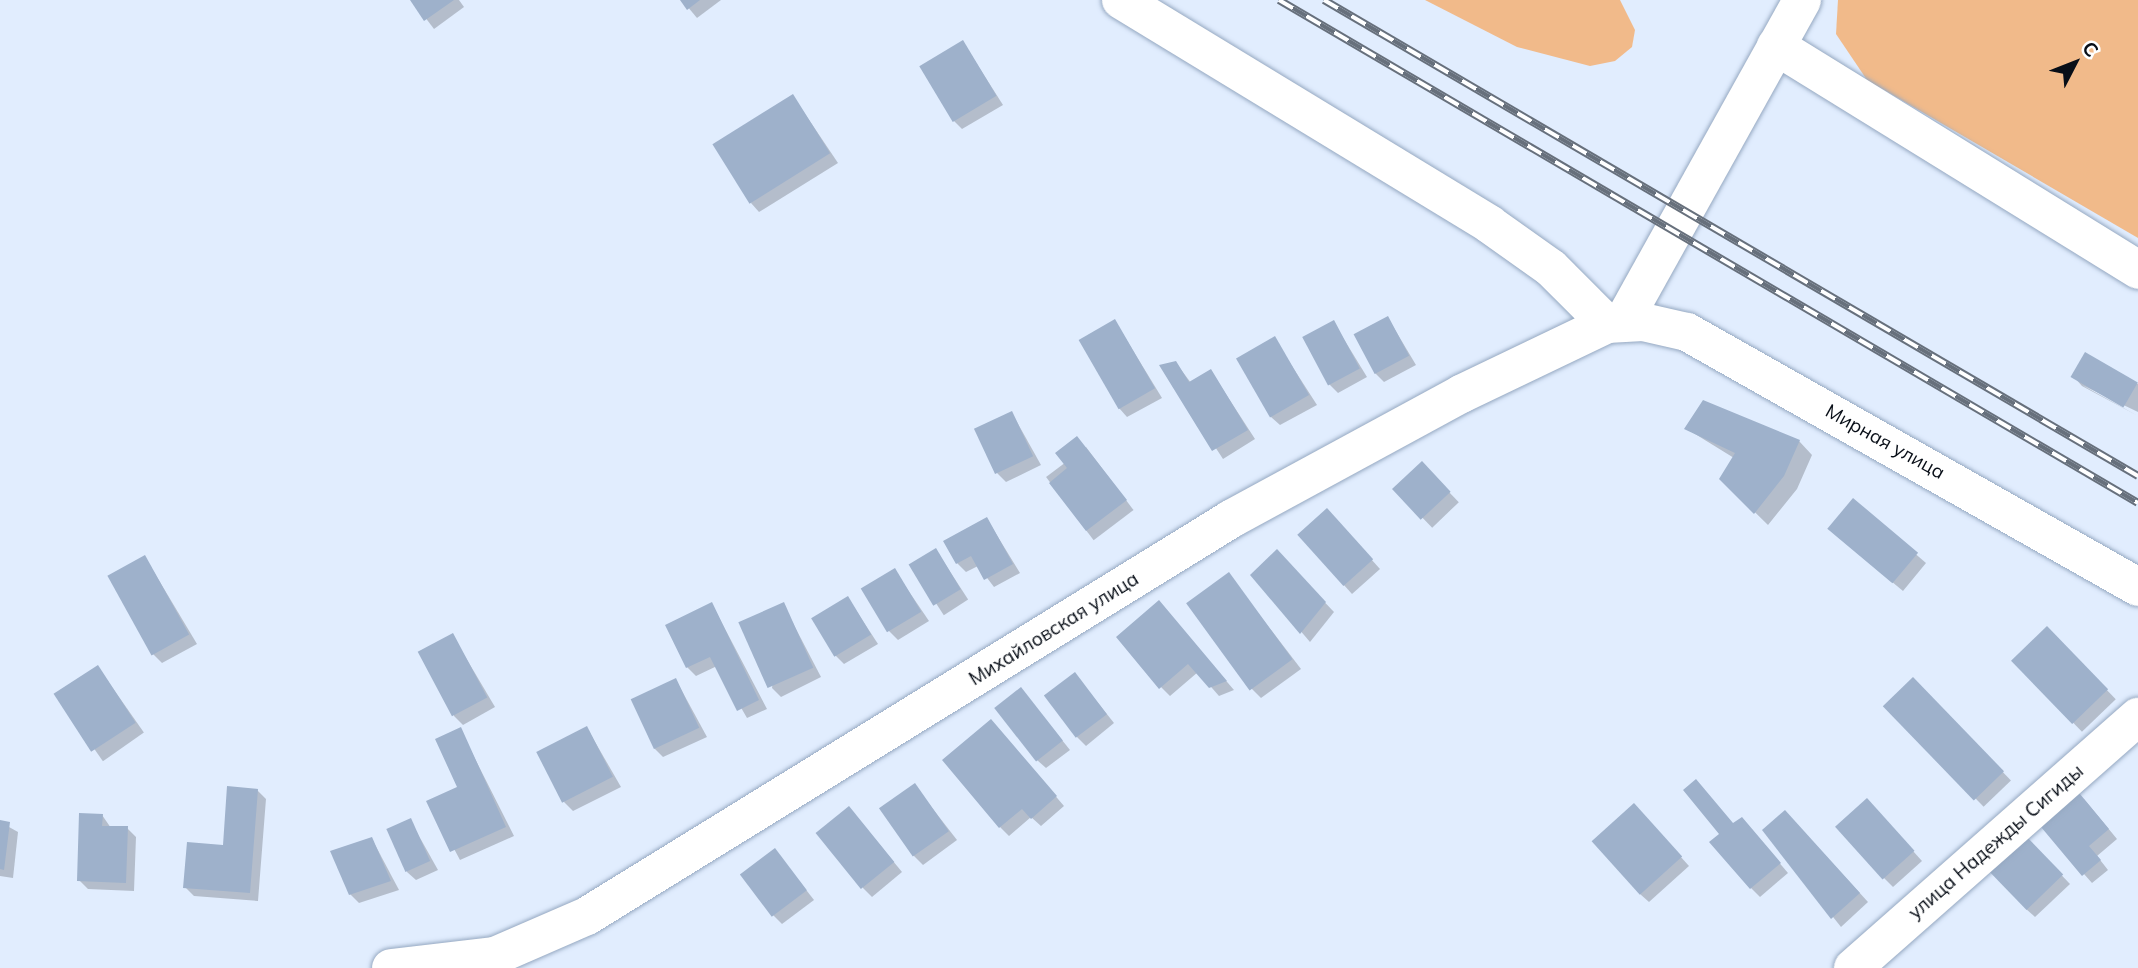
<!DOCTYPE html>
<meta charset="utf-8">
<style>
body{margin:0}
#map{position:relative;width:2138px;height:968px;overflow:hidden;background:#e1edfe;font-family:Mulish,sans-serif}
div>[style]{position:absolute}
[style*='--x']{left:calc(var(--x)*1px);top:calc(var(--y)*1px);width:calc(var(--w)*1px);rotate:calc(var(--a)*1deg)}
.green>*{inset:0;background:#f1ba8a}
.shadow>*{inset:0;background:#0003;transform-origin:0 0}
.building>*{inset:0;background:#9eb1cb;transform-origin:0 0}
.roads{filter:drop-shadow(0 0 2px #95a8c1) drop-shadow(0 0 2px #95a8c1)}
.minor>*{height:38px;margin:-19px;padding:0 19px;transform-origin:19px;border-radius:19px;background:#fff}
.rail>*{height:8px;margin-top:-4px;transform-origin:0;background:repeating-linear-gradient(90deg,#fff 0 16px,#67707c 0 32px);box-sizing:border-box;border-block:2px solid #67707c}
span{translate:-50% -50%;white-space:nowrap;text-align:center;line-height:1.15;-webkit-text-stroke:7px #fff;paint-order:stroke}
.street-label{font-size:19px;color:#080e17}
.north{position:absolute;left:2040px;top:28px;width:70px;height:70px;-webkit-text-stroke:5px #fff;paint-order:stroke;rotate:48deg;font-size:19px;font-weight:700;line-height:28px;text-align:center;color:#080e17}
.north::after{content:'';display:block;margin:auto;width:24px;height:32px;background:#080e17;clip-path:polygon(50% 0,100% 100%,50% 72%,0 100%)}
</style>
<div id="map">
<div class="green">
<div style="clip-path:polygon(1425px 0,1620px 0,1635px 30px,1632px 47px,1615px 61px,1590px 66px,1517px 47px)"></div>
<div style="clip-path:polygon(1838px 0,2138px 0,2138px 238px,1867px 80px,1836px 34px)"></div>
</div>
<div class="shadow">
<div style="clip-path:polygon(412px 0,459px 0,464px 7px,434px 29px)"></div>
<div style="clip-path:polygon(682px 0,721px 0,697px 18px)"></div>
<div style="clip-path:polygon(963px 42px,1003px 105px,962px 129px,953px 120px)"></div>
<div style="clip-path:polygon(793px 96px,838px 163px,759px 212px,751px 203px)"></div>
<div style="clip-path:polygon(1388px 318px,1416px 365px,1384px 382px,1375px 373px)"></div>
<div style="clip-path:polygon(1115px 321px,1162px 398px,1127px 417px,1119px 408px)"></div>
<div style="clip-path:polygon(1334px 323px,1367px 377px,1338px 393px,1329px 384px)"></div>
<div style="clip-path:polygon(1274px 338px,1317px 405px,1280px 425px,1271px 417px)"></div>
<div style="clip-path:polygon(2086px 355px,2138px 384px,2138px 412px,2082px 385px,2138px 416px,2082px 386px,2074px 377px)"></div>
<div style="clip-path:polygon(1176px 363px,1191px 383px,1211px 371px,1255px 439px,1223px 459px,1162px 366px)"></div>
<div style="clip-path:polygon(1012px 413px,1041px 465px,1006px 482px,997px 473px)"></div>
<div style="clip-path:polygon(1687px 429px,1799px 441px,1812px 455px,1797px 489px,1768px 525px,1721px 479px,1734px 458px)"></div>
<div style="left:1086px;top:447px;width:79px;height:50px;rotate:53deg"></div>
<div style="left:1422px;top:464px;width:53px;height:37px;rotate:46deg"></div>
<div style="clip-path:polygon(1853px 500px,1926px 563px,1903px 591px,1838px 537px)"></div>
<div style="clip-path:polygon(987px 519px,1020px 573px,994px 587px,978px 566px,966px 572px,957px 563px)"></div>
<div style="clip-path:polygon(1335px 519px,1380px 569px,1352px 594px,1299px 535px)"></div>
<div style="left:936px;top:550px;width:59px;height:29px;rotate:57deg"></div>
<div style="clip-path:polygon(1277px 552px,1334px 612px,1310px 642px,1253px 575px)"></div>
<div style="clip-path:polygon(145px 557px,197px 644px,162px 663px,153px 654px)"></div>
<div style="clip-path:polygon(895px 571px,929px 621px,898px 640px,889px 631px)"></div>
<div style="clip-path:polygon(1229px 575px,1301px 669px,1261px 698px,1252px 689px)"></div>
<div style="clip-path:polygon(848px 598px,878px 644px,844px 664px,835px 655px)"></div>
<div style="clip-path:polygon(712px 604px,767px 709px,747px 718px,717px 666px,696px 676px,687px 667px)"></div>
<div style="clip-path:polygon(783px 604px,821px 677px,781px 697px,772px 688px)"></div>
<div style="clip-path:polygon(1167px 612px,1234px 690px,1219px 696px,1198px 672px,1170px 696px,1161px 687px)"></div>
<div style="left:2047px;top:628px;width:99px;height:47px;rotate:46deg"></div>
<div style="clip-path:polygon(453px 636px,495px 707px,463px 725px,454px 716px)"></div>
<div style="left:98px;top:667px;width:80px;height:50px;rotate:55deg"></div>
<div style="clip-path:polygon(1075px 674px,1114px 723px,1086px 746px,1077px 737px)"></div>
<div style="left:1913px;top:679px;width:141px;height:38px;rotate:46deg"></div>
<div style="clip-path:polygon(676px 680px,707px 737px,663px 757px,654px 748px)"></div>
<div style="clip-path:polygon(1021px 689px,1070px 750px,1046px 768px,1037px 760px)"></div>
<div style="clip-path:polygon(587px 728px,621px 787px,573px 811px,564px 802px)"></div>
<div style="clip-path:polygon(460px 729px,514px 836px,460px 860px,429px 802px,459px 788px)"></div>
<div style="clip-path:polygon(999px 730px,1064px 806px,1041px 826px,1031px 817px,1009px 836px,1000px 827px)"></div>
<div style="clip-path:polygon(915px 786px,957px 840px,923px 865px,914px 856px)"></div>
<div style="clip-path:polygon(257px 790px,266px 799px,258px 901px,194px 896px,185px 887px,225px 847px)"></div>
<div style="clip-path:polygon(2084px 799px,2117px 839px,2097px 856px,2108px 870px,2092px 883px,2084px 874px)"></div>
<div style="clip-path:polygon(1876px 810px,1922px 861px,1893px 887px,1884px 878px)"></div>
<div style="clip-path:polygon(1642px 814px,1689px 866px,1649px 902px,1640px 894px)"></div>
<div style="clip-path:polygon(102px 815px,111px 828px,127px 828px,136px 837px,134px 891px,88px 889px,79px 880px)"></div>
<div style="clip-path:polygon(857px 817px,902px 872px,872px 897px,863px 888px)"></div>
<div style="clip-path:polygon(410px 820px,438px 870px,416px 880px,407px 872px)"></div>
<div style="clip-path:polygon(1794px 821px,1868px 902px,1841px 927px,1764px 830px)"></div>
<div style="clip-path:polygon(0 822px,18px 832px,13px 878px,0 876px)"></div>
<div style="clip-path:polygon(1734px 825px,1750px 828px,1788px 873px,1760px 897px,1751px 888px)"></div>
<div style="clip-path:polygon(2025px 837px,2070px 884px,2035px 917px,2026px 909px)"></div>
<div style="clip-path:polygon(372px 839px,399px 890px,359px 903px,350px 894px)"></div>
<div style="clip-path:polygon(775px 850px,814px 900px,782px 924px,773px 915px)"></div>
</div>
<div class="building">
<div style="clip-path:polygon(410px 0,454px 0,424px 21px)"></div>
<div style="clip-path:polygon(680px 0,700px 0,687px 10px)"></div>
<div style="left:963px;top:40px;width:65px;height:51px;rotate:59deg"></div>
<div style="left:793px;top:94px;width:70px;height:95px;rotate:58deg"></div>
<div style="left:1388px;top:316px;width:45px;height:39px;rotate:62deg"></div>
<div style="left:1115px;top:319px;width:80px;height:42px;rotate:60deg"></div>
<div style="left:1334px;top:320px;width:55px;height:36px;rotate:62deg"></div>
<div style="left:1275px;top:336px;width:68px;height:45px;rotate:60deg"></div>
<div style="left:2085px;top:352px;width:61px;height:29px;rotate:30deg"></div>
<div style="clip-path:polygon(1176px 361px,1189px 382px,1211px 369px,1248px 430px,1212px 451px,1159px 365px)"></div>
<div style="clip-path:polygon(1703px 400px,1800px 440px,1784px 476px,1754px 514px,1719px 479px,1735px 453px,1684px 429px)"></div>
<div style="left:1012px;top:411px;width:50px;height:42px;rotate:65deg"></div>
<div style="clip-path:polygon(1077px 436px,1127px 500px,1086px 531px,1049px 483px,1067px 468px,1055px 453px)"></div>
<div style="left:1422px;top:461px;width:42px;height:41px;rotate:47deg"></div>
<div style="left:1853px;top:498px;width:85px;height:40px;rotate:40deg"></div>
<div style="left:1327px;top:508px;width:69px;height:40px;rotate:48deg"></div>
<div style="clip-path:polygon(987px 517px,1013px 564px,984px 580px,971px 556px,956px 564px,943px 541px)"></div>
<div style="left:936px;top:548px;width:48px;height:32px;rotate:59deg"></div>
<div style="clip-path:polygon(1277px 549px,1326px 602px,1300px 634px,1250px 575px)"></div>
<div style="left:145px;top:555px;width:91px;height:43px;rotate:61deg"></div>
<div style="left:895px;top:568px;width:51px;height:40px;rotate:59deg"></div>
<div style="left:1229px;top:572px;width:108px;height:53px;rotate:54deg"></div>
<div style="left:848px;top:596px;width:45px;height:43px;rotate:59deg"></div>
<div style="clip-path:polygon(1159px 600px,1227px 681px,1209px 688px,1188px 664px,1159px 689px,1116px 637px)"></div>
<div style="clip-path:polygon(712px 602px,759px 700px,737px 711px,710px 657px,686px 668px,665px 625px)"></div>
<div style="left:784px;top:602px;width:72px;height:50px;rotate:66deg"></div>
<div style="left:2047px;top:626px;width:88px;height:50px;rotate:46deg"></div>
<div style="left:453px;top:633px;width:73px;height:40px;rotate:62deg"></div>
<div style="left:98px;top:665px;width:69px;height:53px;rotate:57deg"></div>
<div style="left:1075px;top:672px;width:53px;height:39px;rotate:53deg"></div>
<div style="left:1913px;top:677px;width:131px;height:42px;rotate:46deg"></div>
<div style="left:676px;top:678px;width:55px;height:50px;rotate:65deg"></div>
<div style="left:1021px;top:687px;width:68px;height:34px;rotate:52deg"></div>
<div style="clip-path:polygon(991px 719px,1057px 796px,1031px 819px,1022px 809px,999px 828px,942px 760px)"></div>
<div style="left:587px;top:726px;width:57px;height:57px;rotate:63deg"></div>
<div style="clip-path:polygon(461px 727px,506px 827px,450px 852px,426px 801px,457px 787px,435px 739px)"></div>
<div style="clip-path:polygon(1696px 779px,1733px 823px,1742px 817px,1781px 863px,1750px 889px,1709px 842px,1719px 834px,1683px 790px)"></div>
<div style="left:915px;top:783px;width:59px;height:44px;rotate:55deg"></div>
<div style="clip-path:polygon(227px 786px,258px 789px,250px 893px,183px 888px,187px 842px,223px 845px)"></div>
<div style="clip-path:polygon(2075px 788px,2109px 829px,2089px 846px,2101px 860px,2082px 876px,2036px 821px)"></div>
<div style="left:1867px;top:798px;width:71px;height:43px;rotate:48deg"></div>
<div style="left:1634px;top:803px;width:72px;height:57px;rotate:48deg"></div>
<div style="left:849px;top:806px;width:72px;height:43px;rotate:51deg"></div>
<div style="clip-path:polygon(1785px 810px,1860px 893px,1831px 919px,1762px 830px)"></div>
<div style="clip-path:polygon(79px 813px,103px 814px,102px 826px,128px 826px,126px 883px,77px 881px)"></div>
<div style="left:411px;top:818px;width:47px;height:27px;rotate:66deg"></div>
<div style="clip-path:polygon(0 820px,10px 822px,4px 870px,0 869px)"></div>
<div style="left:2025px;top:835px;width:55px;height:51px;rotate:46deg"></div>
<div style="clip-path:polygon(372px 837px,391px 881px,349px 895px,330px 851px)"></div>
<div style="left:775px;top:848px;width:53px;height:44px;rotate:53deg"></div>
</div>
<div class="roads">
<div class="minor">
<div style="--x:1121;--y:0;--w:431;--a:31.3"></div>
<div style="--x:1489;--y:224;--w:76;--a:35.4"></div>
<div style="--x:1551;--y:268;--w:79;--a:45"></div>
<div style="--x:1776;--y:46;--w:426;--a:31.7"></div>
<div style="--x:1623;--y:322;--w:368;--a:-60.9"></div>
<div style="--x:391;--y:968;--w:105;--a:-6.6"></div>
<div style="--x:495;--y:956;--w:100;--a:-23.5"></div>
<div style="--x:587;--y:916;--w:757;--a:-31.65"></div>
<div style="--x:1231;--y:519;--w:262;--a:-28.5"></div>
<div style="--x:1461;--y:394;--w:162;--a:-25.6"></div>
<div style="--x:1607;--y:324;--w:36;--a:-3"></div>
<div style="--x:1643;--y:322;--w:45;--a:12.8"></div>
<div style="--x:1687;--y:332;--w:518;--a:29.48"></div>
<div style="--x:1853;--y:968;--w:380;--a:-41.4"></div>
</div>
</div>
<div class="rail">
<div style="--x:1279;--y:0;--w:995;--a:30.35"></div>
<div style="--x:1324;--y:0;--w:943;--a:30.32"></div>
</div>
<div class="street-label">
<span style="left:1885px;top:442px;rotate:29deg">Мирная улица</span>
<span style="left:1054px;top:629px;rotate:-32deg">Михайловская улица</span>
<span style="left:1996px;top:842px;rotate:-41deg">улица Надежды Сигиды</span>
</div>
<div class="north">С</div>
</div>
